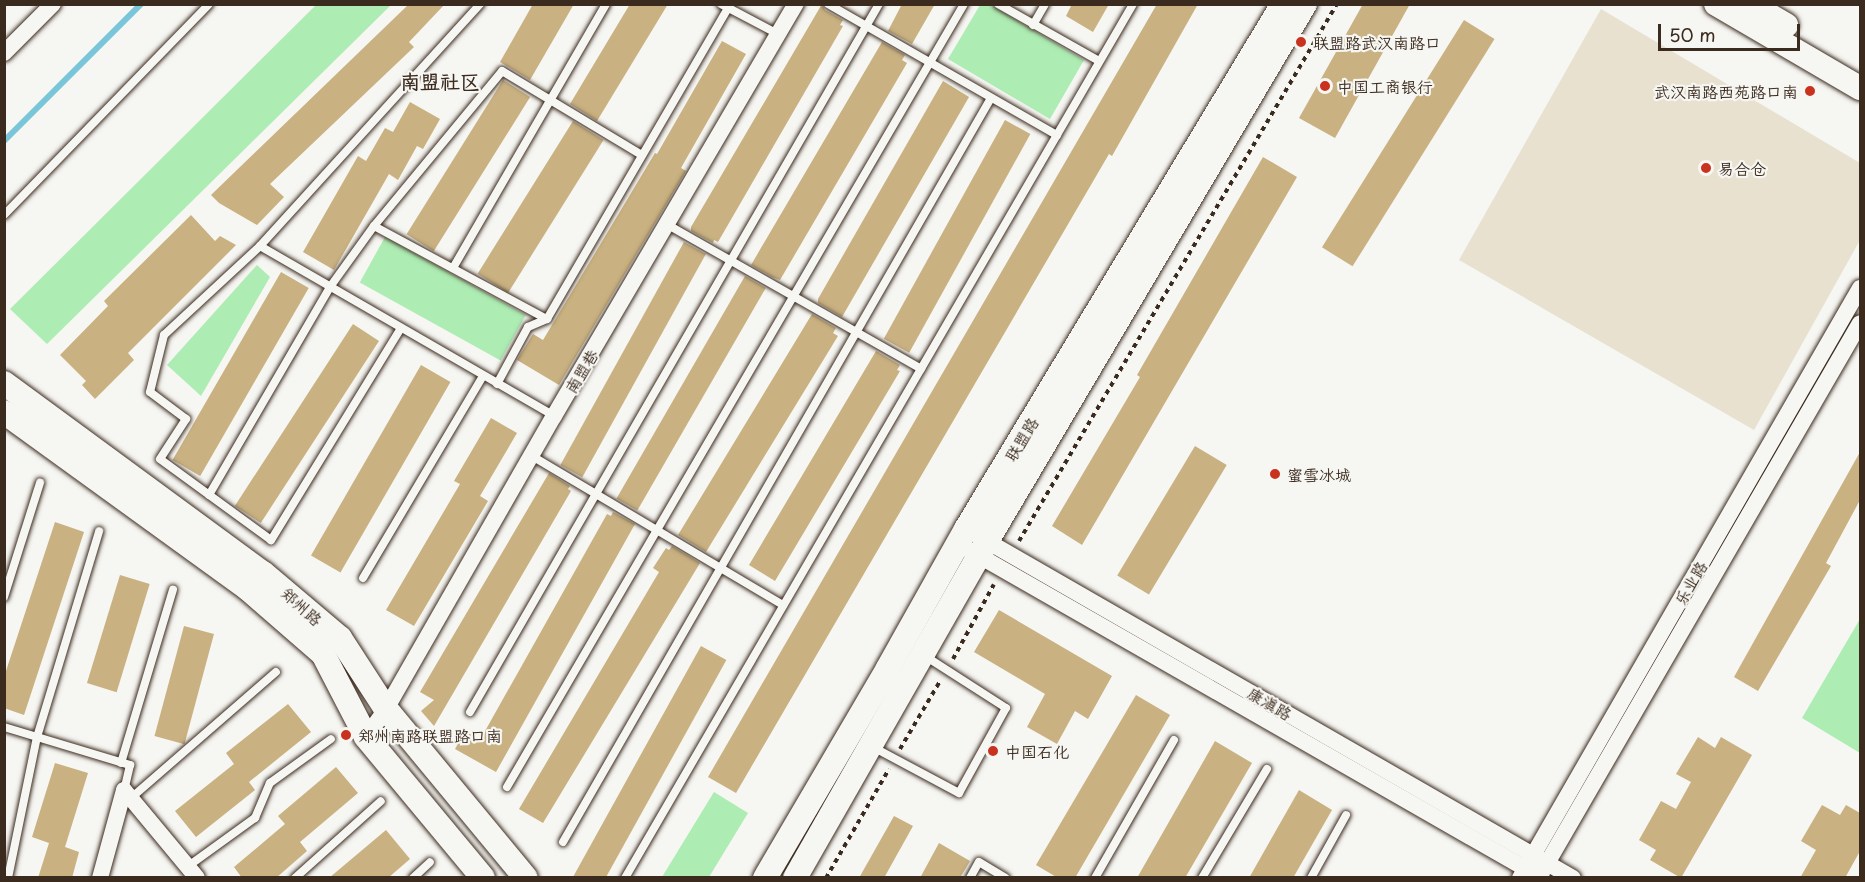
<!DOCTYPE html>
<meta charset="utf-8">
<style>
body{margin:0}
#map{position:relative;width:1865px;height:882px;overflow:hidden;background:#f6f6f2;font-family:"Playpen Sans","LXGW WenKai TC",sans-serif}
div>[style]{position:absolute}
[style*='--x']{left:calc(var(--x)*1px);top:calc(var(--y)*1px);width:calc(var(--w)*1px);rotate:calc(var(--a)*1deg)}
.built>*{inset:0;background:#e8e1d0}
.green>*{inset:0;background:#adecb3;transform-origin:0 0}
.stream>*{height:6px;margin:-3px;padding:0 3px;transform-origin:3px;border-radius:3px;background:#79c5d9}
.building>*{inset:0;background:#c9b181;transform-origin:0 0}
.path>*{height:4px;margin-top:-2px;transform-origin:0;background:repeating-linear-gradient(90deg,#3b2a1e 0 4.5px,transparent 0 9px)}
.roads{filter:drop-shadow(0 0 2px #3b2a1e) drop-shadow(0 0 2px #3b2a1e)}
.lane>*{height:8px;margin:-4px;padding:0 4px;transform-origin:4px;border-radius:4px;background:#f6f6f2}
.street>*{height:16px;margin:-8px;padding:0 8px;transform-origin:8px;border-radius:8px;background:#f6f6f2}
.secondary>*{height:24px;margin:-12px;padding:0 12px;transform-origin:12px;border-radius:12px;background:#f6f6f2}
.dots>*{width:16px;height:16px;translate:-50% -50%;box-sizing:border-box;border:3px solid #f6f6f2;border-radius:50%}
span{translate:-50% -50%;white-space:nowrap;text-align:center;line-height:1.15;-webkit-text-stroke:4.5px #f6f6f2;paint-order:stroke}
.poi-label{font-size:16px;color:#3b2a1e}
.left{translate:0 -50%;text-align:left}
.right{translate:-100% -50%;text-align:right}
.street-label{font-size:16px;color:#3b2a1e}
.quarter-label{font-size:20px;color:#3b2a1e;font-weight:700}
.frame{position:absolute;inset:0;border:6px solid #3b2a1e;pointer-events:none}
.scale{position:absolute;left:1658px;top:24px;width:142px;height:27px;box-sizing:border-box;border:3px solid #3b2a1e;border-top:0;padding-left:8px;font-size:18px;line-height:21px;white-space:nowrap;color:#3b2a1e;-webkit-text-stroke:4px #f6f6f2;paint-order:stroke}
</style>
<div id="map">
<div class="built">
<div style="clip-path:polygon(1601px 9px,1860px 163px,1860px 240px,1754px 430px,1459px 260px)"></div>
</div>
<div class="green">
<div style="clip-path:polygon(989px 4px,1084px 60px,1050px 119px,948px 59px,980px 5px)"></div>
<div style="clip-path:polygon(316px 5px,391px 5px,47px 344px,10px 309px)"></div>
<div style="left:385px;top:237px;width:161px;height:52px;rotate:29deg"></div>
<div style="clip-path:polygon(257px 265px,270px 277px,201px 396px,167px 365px)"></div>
<div style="clip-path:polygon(1860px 619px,1860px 753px,1802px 718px)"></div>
<div style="clip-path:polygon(714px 792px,748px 813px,709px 877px,662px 877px)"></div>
</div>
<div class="stream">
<div style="--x:4;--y:141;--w:194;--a:-45"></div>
</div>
<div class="building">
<div style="clip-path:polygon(409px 4px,445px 4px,409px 42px,414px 47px,270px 184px,284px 197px,257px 225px,219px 203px,211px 195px)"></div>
<div style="clip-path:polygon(533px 4px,574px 4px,530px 80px,500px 62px)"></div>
<div style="clip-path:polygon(630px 4px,668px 4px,597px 121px,570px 104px)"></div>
<div style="clip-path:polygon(822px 4px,825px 10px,843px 20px,840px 25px,843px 26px,718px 242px,714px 240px,713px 243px,691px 231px,691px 227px)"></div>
<div style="clip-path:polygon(902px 4px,935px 4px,912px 44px,888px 31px)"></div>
<div style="clip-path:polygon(1072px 4px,1109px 4px,1093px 32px,1066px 16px)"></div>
<div style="clip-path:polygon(1157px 4px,1198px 4px,1112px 156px,1109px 154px,736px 793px,708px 777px)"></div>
<div style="clip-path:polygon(1363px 4px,1410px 4px,1335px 138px,1299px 118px)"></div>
<div style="left:1464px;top:20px;width:36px;height:268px;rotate:32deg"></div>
<div style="clip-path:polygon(722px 41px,746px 54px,681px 168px,686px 171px,559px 385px,517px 360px,533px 334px,543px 340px,655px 153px,657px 154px)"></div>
<div style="clip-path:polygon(882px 42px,905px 55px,902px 60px,907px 63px,780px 280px,772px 277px,751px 265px)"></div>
<div style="left:503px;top:80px;width:32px;height:182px;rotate:32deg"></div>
<div style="clip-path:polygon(943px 81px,969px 97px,842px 317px,818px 303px,818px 299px)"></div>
<div style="clip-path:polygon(410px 102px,440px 119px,423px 149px,417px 146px,398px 180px,389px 174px,334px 270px,303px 252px,358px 156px,366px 161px,385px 128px,393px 132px)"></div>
<div style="left:1005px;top:120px;width:29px;height:250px;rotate:29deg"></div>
<div style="left:573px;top:121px;width:36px;height:180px;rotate:32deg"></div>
<div style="clip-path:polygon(1263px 157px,1297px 177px,1082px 545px,1052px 526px,1140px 377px,1137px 375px)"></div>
<div style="clip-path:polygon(191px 215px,215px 241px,220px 236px,236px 245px,128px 353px,134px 360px,95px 399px,82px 385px,86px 381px,60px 355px,108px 306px,104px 301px)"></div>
<div style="left:684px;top:242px;width:25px;height:255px;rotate:29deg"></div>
<div style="left:281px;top:272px;width:32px;height:217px;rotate:30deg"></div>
<div style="left:745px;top:276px;width:24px;height:257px;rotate:30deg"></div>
<div style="clip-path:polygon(812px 314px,836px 328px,833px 333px,838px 336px,706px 552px,678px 535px)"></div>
<div style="left:353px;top:324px;width:31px;height:217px;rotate:33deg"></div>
<div style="clip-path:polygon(876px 351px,900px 365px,897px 370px,900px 371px,775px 581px,749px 565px)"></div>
<div style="left:421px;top:365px;width:34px;height:220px;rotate:30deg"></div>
<div style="clip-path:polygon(491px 418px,517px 433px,480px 496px,488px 501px,414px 626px,386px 610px,460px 484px,454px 481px)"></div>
<div style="left:1195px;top:446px;width:37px;height:151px;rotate:31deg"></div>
<div style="clip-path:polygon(1860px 452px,1860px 500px,1826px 563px,1831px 566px,1758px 691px,1734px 677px)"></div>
<div style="clip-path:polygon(549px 473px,570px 486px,568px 489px,571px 491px,434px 726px,421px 711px,434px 700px,420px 692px)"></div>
<div style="clip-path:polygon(613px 512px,635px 524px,496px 772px,455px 749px,465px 731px,480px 740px,607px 514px,611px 516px)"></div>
<div style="clip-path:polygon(55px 522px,84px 532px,24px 715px,4px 708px,4px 677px)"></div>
<div style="clip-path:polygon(672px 546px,700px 563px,543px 823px,519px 809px,659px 572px,653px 568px,666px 548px,669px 550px)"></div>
<div style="left:120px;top:575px;width:31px;height:113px;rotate:17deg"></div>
<div style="clip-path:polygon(999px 610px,1112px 676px,1088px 719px,1075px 711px,1057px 744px,1027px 727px,1045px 694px,974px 652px)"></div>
<div style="left:184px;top:626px;width:31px;height:114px;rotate:15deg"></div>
<div style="left:701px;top:646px;width:29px;height:268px;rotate:29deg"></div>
<div style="clip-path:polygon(1136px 695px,1170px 715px,1075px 878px,1058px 878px,1036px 865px)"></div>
<div style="clip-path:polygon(288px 704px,311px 732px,249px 782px,255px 790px,196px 837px,175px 811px,234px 764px,226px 753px)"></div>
<div style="clip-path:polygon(1698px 737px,1715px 748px,1721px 737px,1752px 755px,1681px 878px,1650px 860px,1656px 850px,1639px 840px,1661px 801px,1676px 809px,1691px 782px,1676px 774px)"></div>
<div style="clip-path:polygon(1215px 741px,1252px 763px,1185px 878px,1137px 878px)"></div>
<div style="clip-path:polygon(55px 763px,88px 773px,65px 847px,79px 852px,72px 878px,38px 878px,49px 843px,32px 837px)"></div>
<div style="clip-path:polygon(336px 767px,358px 793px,300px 842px,307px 851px,276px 878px,242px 878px,234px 867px,285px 824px,278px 816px)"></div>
<div style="clip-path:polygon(1299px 790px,1332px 810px,1293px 878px,1249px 878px)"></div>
<div style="clip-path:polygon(1822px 805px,1840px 815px,1846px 805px,1860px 813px,1860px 851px,1845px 878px,1800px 878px,1816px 850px,1801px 841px)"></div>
<div style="clip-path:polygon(894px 816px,913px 826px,884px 878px,859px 878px)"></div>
<div style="clip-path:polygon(386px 830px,410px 859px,388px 878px,329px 878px)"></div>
<div style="clip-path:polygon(939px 843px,970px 861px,960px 878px,920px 878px)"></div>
</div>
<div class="path">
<div style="--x:1019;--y:541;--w:624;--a:-59.37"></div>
<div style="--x:953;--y:659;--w:85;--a:-61.3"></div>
<div style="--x:900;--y:749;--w:79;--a:-59.5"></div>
<div style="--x:826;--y:878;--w:126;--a:-60"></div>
</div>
<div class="roads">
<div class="lane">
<div style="--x:721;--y:4;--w:64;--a:27.8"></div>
<div style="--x:828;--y:4;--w:264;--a:29.8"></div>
<div style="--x:998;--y:4;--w:116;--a:29.4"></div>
<div style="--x:1033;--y:25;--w:24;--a:-60"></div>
<div style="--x:4;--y:215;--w:294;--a:-45.8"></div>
<div style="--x:668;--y:225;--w:291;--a:29.6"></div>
<div style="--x:374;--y:226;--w:196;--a:28.3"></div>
<div style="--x:260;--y:246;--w:340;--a:30"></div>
<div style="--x:453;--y:268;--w:305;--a:-59.9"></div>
<div style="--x:401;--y:328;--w:249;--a:121.5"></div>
<div style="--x:271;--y:540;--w:137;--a:-143.9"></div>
<div style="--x:160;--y:459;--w:48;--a:-57"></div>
<div style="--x:186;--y:419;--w:45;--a:-143.1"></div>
<div style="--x:150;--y:392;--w:59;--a:-76.2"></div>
<div style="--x:164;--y:335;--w:131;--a:-42.8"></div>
<div style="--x:260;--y:246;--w:327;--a:-47.7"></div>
<div style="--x:497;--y:384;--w:65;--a:-61.5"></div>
<div style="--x:528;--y:327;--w:21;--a:-23"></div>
<div style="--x:547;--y:319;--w:364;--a:-59.8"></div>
<div style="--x:532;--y:456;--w:292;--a:30.7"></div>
<div style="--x:209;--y:495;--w:241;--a:-59.8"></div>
<div style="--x:330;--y:287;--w:75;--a:-54.2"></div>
<div style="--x:374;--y:226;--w:201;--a:-50.4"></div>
<div style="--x:502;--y:71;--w:163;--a:31"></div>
<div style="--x:363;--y:578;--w:235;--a:-59.3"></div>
<div style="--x:4;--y:597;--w:120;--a:-72.5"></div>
<div style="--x:470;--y:712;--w:818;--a:-59.99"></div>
<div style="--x:4;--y:727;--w:132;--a:16.8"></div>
<div style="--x:130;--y:765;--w:26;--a:103"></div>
<div style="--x:871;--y:746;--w:100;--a:28.1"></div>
<div style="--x:959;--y:793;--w:97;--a:-61.1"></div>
<div style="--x:1006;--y:708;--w:96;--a:-147.3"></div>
<div style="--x:121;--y:763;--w:181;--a:-73.3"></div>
<div style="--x:507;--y:787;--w:907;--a:-59.73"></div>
<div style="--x:131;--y:798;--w:192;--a:-41"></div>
<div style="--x:563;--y:842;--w:858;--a:-60.09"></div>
<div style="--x:187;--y:867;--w:84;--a:-35.8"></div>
<div style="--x:255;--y:818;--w:38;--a:-67"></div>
<div style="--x:270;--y:783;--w:75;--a:-35.8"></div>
<div style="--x:8;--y:878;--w:144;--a:-78.4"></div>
<div style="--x:37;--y:737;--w:215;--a:-73.2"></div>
<div style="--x:295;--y:878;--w:115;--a:-41.8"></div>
<div style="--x:413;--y:878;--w:23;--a:-43"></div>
<div style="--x:625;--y:878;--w:1011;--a:-59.83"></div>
<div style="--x:970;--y:878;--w:18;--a:-61"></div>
<div style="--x:979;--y:862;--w:31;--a:31"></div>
<div style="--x:1095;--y:878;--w:159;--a:-60.2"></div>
<div style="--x:1202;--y:878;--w:127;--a:-59.2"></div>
<div style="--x:1311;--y:878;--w:72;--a:-60.9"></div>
</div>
<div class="street">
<div style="--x:4;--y:53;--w:69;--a:-45"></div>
<div style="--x:978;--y:536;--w:686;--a:29.89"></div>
<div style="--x:969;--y:550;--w:660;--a:29.79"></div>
<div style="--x:366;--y:737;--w:34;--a:-54"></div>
<div style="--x:386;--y:709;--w:338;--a:-60.2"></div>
<div style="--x:554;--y:416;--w:478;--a:-59.6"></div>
<div style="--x:1542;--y:872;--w:634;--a:-59.92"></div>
<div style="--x:100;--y:878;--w:91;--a:-74.7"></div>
<div style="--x:124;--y:790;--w:114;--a:50.3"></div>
<div style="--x:1520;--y:878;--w:681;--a:-60.05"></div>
</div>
<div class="secondary">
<div style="--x:1716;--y:4;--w:167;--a:30.3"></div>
<div style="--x:1750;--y:4;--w:42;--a:30.3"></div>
<div style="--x:4;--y:383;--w:321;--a:36.3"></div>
<div style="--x:263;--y:573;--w:101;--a:40.2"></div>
<div style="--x:340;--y:638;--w:85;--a:57.1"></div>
<div style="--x:386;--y:709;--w:219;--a:50.4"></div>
<div style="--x:4;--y:412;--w:300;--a:35.9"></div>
<div style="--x:247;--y:588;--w:101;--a:41"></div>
<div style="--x:323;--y:654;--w:93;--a:62.6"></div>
<div style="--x:366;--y:737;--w:183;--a:50.3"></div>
<div style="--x:765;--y:878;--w:243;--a:-59.6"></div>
<div style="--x:888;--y:668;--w:159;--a:-60.7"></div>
<div style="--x:966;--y:529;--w:613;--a:-58.88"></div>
<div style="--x:795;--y:878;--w:388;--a:-60.3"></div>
<div style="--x:987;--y:541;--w:624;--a:-59.37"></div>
</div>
</div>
<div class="dots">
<div style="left:1301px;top:42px;background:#c8321e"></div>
<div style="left:1325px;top:86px;background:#c8321e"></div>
<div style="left:1810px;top:91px;background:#c8321e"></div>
<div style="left:1706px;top:168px;background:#c8321e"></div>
<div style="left:1275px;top:474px;background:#c8321e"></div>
<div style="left:346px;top:735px;background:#c8321e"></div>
<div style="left:993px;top:751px;background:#c8321e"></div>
</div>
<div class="poi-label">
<span class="left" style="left:1313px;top:42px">联盟路武汉南路口</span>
<span class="left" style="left:1337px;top:86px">中国工商银行</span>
<span class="right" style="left:1798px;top:91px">武汉南路西苑路口南</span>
<span class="left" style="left:1718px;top:168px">易合仓</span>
<span class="left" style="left:1287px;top:474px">蜜雪冰城</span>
<span class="left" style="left:358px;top:735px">郑州南路联盟路口南</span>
<span class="left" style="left:1005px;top:751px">中国石化</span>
</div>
<div class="street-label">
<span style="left:581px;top:371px;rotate:-59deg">南盟巷</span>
<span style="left:1021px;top:439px;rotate:-59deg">联盟路</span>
<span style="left:1690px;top:583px;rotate:-60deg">乐业路</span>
<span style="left:302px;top:606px;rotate:41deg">郑州路</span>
<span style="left:1270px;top:703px;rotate:30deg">康滇路</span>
</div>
<div class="quarter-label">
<span style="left:440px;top:81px">南盟社区</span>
</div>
<div class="frame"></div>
<div class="scale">50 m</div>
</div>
